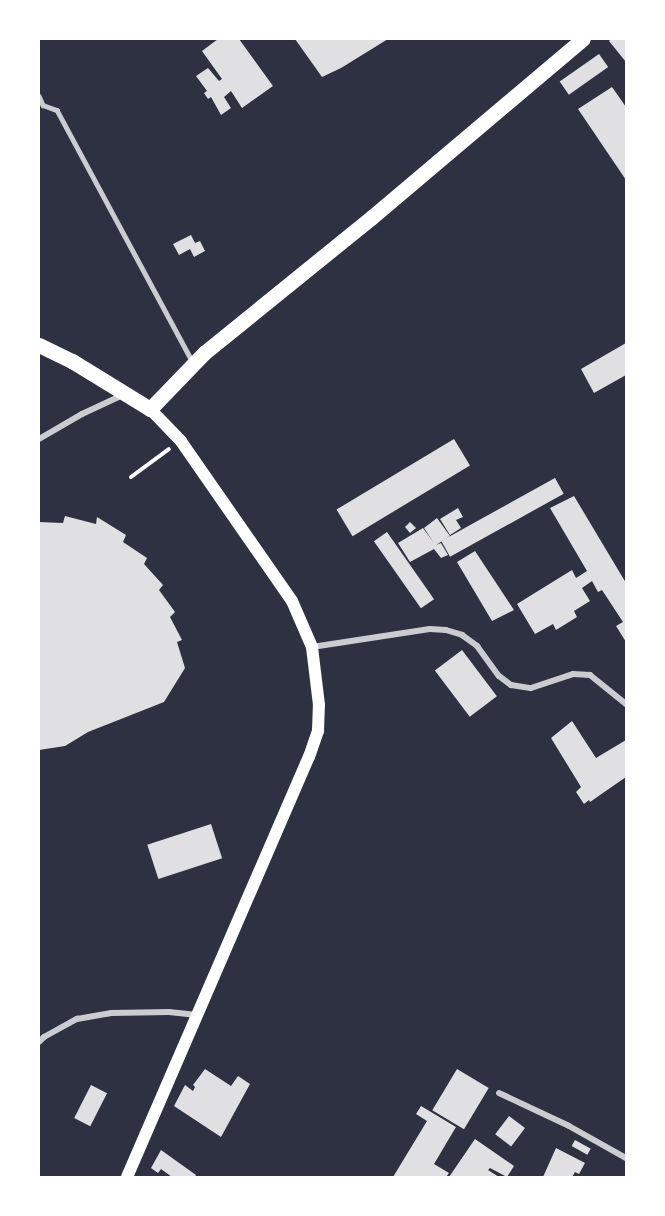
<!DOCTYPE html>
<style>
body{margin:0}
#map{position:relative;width:665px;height:1216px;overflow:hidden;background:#2d3142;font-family:"DejaVu Sans",sans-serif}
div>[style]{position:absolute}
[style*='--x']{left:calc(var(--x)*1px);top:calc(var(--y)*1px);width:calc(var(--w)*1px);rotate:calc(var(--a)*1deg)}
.building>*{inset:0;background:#e0e0e3;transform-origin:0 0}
.path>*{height:4px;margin:-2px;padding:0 2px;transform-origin:2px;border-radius:2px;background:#fff}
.service>*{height:4.5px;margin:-2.25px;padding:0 2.25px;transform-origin:2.25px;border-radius:2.25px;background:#caccd0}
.minor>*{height:6px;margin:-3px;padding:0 3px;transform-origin:3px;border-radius:3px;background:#caccd0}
.secondary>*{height:12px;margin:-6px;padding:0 6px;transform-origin:6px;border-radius:6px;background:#fff}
.primary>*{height:15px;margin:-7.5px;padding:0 7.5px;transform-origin:7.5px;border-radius:7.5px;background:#fff}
span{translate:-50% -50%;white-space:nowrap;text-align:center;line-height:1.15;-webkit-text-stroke:5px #fff;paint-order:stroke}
.frame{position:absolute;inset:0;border:40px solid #fff;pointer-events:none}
</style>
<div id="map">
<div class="building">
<div style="clip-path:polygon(218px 39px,239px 39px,273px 86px,242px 108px,231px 91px,224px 97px,231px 108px,221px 115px,211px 97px,208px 99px,204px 93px,207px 91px,196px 76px,208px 68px,219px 81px,222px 79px,202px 51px)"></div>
<div style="clip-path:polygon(295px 39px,388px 39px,341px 68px,322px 77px)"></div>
<div style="clip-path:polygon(611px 39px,626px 39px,626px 62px,609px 41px)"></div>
<div style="left:599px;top:54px;width:16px;height:48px;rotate:55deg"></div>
<div style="clip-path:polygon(612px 87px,626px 107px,626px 180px,578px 109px)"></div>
<div style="clip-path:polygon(191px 235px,195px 243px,200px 241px,205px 251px,194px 257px,190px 249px,179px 255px,173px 244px)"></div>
<div style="clip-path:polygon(626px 343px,626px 375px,594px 393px,581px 369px)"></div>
<div style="left:454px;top:439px;width:31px;height:137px;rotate:59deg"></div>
<div style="left:555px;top:478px;width:18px;height:130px;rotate:61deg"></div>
<div style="clip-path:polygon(574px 496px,626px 583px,626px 642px,616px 626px,623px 622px,602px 590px,598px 592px,592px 581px,582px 588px,590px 601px,574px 611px,577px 617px,556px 630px,553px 624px,535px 634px,517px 604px,572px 570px,576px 578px,587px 571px,550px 508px)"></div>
<div style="clip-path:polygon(458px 508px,463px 517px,456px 520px,461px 528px,450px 535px,440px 519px)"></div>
<div style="clip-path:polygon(65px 516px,96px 524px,97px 517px,126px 535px,123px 542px,147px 558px,144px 564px,163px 585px,159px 590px,175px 612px,170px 617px,182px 640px,177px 642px,185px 668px,164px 702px,88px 732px,65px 746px,39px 750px,39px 522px,63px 523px)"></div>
<div style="clip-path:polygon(437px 518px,450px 536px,436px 545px,441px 543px,448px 555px,441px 558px,434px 549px,410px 562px,398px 543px,423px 528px,434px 543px,424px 528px)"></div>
<div style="clip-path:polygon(410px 522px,416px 528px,410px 533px,405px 527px)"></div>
<div style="left:387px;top:532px;width:82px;height:16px;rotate:55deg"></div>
<div style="clip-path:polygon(475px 551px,514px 610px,492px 621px,457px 562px)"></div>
<div style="left:462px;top:650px;width:58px;height:34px;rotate:53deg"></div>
<div style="clip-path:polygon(572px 721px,596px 758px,626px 740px,626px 777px,590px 802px,589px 800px,584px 804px,576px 792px,581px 787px,551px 738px)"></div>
<div style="left:211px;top:824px;width:36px;height:67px;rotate:72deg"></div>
<div style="clip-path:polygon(205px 1069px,231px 1086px,238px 1076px,250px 1084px,221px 1137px,174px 1106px,185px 1085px,193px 1091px,195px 1087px,193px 1085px)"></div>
<div style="left:457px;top:1069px;width:37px;height:48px;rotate:31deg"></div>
<div style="left:91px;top:1085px;width:18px;height:37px;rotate:27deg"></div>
<div style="clip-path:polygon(421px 1106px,456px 1127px,434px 1164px,449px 1173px,446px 1177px,393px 1177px,427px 1121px,416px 1114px)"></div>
<div style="left:509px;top:1116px;width:20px;height:23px;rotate:37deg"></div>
<div style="clip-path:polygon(475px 1139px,514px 1166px,507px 1177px,490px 1168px,488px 1170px,499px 1177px,449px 1177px)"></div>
<div style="left:575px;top:1140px;width:18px;height:7px;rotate:29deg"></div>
<div style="clip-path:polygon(556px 1148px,585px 1163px,579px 1174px,575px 1172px,572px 1177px,543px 1177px)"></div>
<div style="clip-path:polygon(161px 1150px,196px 1175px,195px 1177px,172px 1177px,161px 1169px,158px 1173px,151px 1168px)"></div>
</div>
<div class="path">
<div style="--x:131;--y:477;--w:47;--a:-36.4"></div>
</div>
<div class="service">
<div style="--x:39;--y:96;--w:10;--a:66"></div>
<div style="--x:43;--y:105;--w:15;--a:20"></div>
<div style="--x:57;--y:110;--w:285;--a:61.7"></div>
</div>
<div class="minor">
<div style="--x:39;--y:439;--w:50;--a:-30.2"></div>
<div style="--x:82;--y:414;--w:45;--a:-24.9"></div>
<div style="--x:312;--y:647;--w:119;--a:-8.7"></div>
<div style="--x:430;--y:629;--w:16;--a:4"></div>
<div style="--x:446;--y:630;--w:17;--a:17"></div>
<div style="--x:462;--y:635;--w:19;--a:36"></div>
<div style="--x:477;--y:646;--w:37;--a:54"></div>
<div style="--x:499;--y:676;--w:15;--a:37"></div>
<div style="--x:511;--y:685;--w:20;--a:9"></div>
<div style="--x:531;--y:688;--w:44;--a:-18.4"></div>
<div style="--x:573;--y:674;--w:17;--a:3"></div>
<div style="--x:590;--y:675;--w:46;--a:38.9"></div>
<div style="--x:39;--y:1042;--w:7;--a:-45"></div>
<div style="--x:44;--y:1037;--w:38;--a:-29"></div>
<div style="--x:77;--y:1019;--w:35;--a:-10"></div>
<div style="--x:111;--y:1013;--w:58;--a:-1"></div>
<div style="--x:169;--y:1012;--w:28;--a:6"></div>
<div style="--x:499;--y:1093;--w:77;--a:25.2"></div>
<div style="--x:569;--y:1126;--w:65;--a:29.3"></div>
</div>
<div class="secondary">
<div style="--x:127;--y:1177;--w:458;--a:-66.6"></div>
<div style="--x:309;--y:757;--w:28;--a:-71"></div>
<div style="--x:318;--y:731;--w:26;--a:-88"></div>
<div style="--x:319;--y:705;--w:58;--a:-96.9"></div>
<div style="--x:312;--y:647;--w:50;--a:-113.5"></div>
<div style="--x:292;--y:601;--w:195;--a:-124.8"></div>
<div style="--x:181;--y:441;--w:45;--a:-134.1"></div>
</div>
<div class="primary">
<div style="--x:39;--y:345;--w:37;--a:26"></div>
<div style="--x:72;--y:361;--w:92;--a:31.6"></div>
<div style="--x:150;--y:409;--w:78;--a:-46"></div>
<div style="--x:204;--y:353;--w:216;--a:-39"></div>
<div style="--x:372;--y:217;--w:276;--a:-40.2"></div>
</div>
<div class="frame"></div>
</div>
